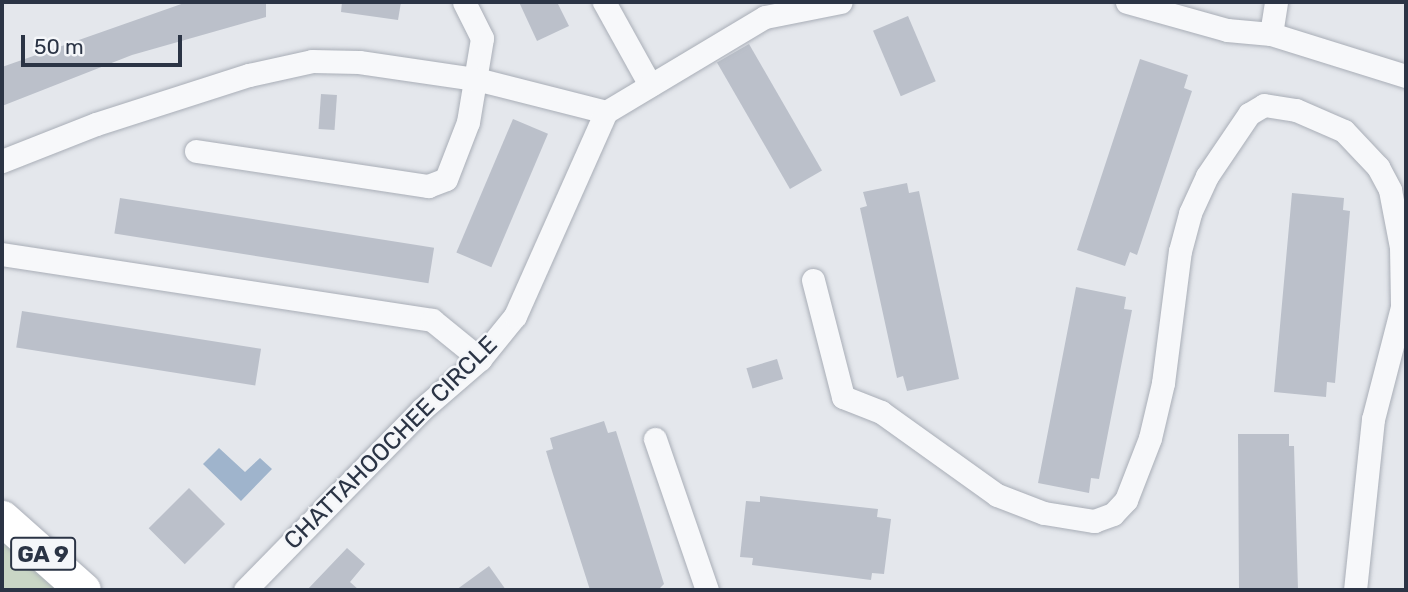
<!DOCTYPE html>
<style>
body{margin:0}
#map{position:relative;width:1408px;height:592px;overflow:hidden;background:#e4e7ec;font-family:Rubik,sans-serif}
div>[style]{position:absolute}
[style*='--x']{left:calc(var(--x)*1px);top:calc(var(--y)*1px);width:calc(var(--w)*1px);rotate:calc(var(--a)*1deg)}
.green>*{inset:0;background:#c9d6c5}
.water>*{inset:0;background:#9fb4cc}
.building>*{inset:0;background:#bbc0ca;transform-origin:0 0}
.roads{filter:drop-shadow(0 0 2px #a9aeb7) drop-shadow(0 0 2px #a9aeb7)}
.minor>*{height:23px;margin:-11.5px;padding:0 11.5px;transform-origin:11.5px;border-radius:11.5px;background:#f7f8fa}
.primary>*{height:35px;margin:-17.5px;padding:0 17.5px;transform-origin:17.5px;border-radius:17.5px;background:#fff}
span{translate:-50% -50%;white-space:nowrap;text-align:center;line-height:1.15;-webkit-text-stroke:5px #f4f6f9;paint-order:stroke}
.shield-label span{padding:2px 5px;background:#f4f6f9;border:2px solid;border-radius:5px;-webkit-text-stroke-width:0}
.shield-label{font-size:23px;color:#2b3445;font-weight:700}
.street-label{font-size:24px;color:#2b3445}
.frame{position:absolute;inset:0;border:4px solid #2b3445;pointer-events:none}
.scale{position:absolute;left:21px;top:35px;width:161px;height:32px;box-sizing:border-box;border:4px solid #2b3445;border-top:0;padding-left:9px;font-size:21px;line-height:24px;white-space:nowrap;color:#2b3445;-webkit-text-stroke:5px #f4f6f9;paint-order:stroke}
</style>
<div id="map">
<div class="green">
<div style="clip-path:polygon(2px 530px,87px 590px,2px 590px)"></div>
</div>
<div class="water">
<div style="clip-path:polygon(219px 448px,245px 472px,260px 458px,272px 469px,241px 501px,203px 464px)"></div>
</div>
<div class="building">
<div style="clip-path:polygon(187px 2px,266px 2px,266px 17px,132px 55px,2px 106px,2px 67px)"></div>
<div style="clip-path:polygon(342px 2px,401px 2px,398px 20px,341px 12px)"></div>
<div style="clip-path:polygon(519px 2px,557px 2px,569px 26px,537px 41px)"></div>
<div style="left:908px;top:16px;width:71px;height:38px;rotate:67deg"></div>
<div style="left:749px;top:44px;width:146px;height:37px;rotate:60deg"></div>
<div style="clip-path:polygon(1140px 59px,1188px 75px,1184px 88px,1192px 91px,1137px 255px,1130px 252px,1125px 266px,1077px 250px)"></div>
<div style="left:321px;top:94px;width:16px;height:35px;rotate:4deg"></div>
<div style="left:513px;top:119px;width:38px;height:145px;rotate:23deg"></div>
<div style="clip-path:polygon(907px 183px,909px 193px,919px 191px,959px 379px,907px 391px,903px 376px,897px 378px,860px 208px,867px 206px,863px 192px)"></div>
<div style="clip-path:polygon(1292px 193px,1344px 198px,1343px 210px,1350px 211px,1335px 383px,1327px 382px,1326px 397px,1274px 392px)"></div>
<div style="left:120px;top:198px;width:318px;height:36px;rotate:9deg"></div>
<div style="clip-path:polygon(1076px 287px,1126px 297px,1124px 309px,1132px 310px,1099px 479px,1091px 478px,1089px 493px,1038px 483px)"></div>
<div style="left:22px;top:311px;width:242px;height:37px;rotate:9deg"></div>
<div style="left:777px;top:359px;width:21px;height:32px;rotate:73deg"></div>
<div style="clip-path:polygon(604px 421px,608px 433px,616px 431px,664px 584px,658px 590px,590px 590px,552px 471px,546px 451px,553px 449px,550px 438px)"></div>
<div style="clip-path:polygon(1238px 434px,1289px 434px,1289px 446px,1294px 446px,1298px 590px,1239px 590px)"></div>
<div style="left:189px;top:488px;width:51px;height:57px;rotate:45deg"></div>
<div style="clip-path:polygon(760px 496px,878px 509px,877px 517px,891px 519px,884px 574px,872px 573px,871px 580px,752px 565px,753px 558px,740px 557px,746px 501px,760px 502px)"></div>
<div style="clip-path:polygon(347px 548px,365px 564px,350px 582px,359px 590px,307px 590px)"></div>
<div style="clip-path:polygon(489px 566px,506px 590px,456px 590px)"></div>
</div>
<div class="roads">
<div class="minor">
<div style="--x:604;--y:2;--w:95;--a:61"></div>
<div style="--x:1127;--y:2;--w:104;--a:15.6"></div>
<div style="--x:1227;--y:30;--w:44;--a:5.2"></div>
<div style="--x:1271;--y:34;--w:141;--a:17.3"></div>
<div style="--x:1271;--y:34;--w:32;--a:-81"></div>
<div style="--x:196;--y:151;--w:235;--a:8.6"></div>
<div style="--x:428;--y:186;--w:19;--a:-21"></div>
<div style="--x:446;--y:179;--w:61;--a:-68.9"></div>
<div style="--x:468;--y:122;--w:85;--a:-80.5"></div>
<div style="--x:482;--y:38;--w:40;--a:-116.6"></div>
<div style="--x:2;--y:161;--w:101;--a:-21.5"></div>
<div style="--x:96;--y:124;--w:161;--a:-17.8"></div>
<div style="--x:249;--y:75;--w:65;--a:-12.5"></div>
<div style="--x:312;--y:61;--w:47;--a:1.2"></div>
<div style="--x:359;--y:62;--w:118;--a:8.3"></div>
<div style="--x:476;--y:79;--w:134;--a:14.2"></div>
<div style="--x:2;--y:254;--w:435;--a:8.7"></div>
<div style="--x:432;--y:320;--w:62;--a:39.1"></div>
<div style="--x:813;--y:280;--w:121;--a:75.6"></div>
<div style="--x:843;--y:397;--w:41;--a:21.5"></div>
<div style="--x:881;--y:412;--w:143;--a:35.6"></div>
<div style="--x:997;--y:495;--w:50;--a:21"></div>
<div style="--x:1044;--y:513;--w:51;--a:9.1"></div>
<div style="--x:1094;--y:521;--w:20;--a:-20"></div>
<div style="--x:1113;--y:514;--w:19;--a:-47"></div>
<div style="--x:1126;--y:500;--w:66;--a:-68.8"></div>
<div style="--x:1150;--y:438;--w:57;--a:-76.7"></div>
<div style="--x:1163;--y:383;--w:133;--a:-82.7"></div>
<div style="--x:1180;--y:251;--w:39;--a:-75"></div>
<div style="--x:1190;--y:213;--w:41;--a:-65.3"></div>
<div style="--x:1207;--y:176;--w:75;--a:-55.9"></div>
<div style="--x:1249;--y:114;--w:17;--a:-31"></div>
<div style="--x:1264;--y:105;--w:32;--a:9"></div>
<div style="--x:1296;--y:110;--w:52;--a:23.6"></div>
<div style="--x:1344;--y:131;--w:50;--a:46.6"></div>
<div style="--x:1378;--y:167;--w:26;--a:62"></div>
<div style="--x:1390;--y:190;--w:58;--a:79.1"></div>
<div style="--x:1401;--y:247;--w:60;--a:89"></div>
<div style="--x:1402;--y:307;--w:116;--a:104.5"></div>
<div style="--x:1373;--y:419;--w:172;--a:96"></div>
<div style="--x:655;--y:439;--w:160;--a:71"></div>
<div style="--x:245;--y:590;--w:252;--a:-45.6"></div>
<div style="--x:421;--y:410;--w:78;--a:-40.8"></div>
<div style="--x:480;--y:359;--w:55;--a:-50.9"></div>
<div style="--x:515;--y:316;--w:223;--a:-66"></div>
<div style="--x:606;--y:112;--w:185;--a:-30.9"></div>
<div style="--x:765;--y:17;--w:77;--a:-11.2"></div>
</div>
<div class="primary">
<div style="--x:2;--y:518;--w:108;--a:41.6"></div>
</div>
</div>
<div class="shield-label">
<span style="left:43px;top:554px">GA 9</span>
</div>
<div class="street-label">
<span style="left:391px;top:443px;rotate:-45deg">CHATTAHOOCHEE CIRCLE</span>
</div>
<div class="frame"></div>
<div class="scale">50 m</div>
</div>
